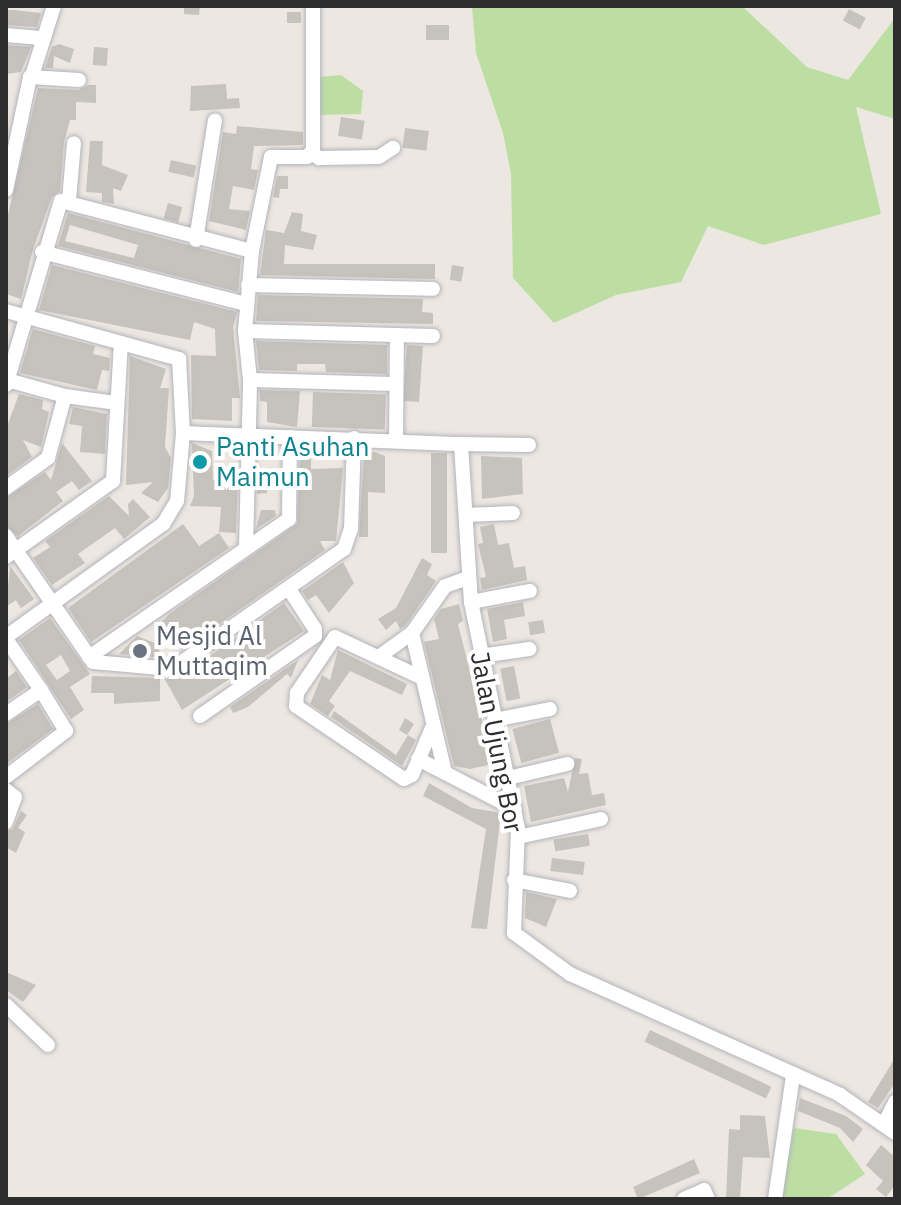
<!DOCTYPE html>
<style>
body{margin:0}
#map{position:relative;width:901px;height:1205px;overflow:hidden;background:#ede7e1;font-family:"IBM Plex Sans",sans-serif}
div>[style]{position:absolute}
[style*='--x']{left:calc(var(--x)*1px);top:calc(var(--y)*1px);width:calc(var(--w)*1px);rotate:calc(var(--a)*1deg)}
.green>*{inset:0;background:#bcdea3}
.building>*{inset:0;background:#c6c2bc;transform-origin:0 0}
.roads{filter:drop-shadow(0 0 2px #b2b4bc) drop-shadow(0 0 2px #b2b4bc)}
.minor>*{height:14px;margin:-7px;padding:0 7px;transform-origin:7px;border-radius:7px;background:#fff}
.dots>*{width:22px;height:22px;translate:-50% -50%;box-sizing:border-box;border:4px solid #fff;border-radius:50%}
span{translate:-50% -50%;white-space:nowrap;text-align:center;line-height:1.15;-webkit-text-stroke:8px #fff;paint-order:stroke}
.culture-label{font-size:26px;color:#0d838f}
.left{translate:0 -50%;text-align:left}
.worship-label{font-size:26px;color:#5b616d}
.street-label{font-size:26px;color:#2d2d2d}
.frame{position:absolute;inset:0;border:8px solid #2d2d2d;pointer-events:none}
</style>
<div id="map">
<div class="green">
<div style="clip-path:polygon(472px 6px,742px 6px,807px 67px,848px 80px,895px 18px,895px 119px,856px 107px,881px 214px,764px 245px,708px 226px,681px 282px,616px 295px,554px 323px,513px 278px,511px 174px,503px 133px,476px 53px)"></div>
<div style="clip-path:polygon(341px 75px,363px 91px,361px 114px,319px 115px,319px 77px)"></div>
<div style="clip-path:polygon(794px 1128px,836px 1134px,865px 1174px,827px 1199px,780px 1199px)"></div>
</div>
<div class="building">
<div style="clip-path:polygon(184px 6px,200px 6px,199px 15px,184px 14px)"></div>
<div style="left:849px;top:9px;width:19px;height:13px;rotate:28deg"></div>
<div style="clip-path:polygon(6px 10px,14px 10px,41px 13px,37px 27px,6px 25px)"></div>
<div style="left:287px;top:12px;width:14px;height:11px"></div>
<div style="left:426px;top:25px;width:23px;height:15px"></div>
<div style="clip-path:polygon(59px 44px,74px 49px,70px 63px,54px 56px,53px 68px,45px 68px,52px 47px)"></div>
<div style="clip-path:polygon(6px 45px,31px 47px,21px 72px,6px 74px)"></div>
<div style="left:94px;top:47px;width:14px;height:18px;rotate:4deg"></div>
<div style="clip-path:polygon(226px 84px,227px 99px,239px 98px,240px 108px,190px 111px,191px 86px)"></div>
<div style="clip-path:polygon(88px 85px,96px 85px,96px 103px,76px 102px,76px 120px,70px 120px,64px 142px,60px 191px,52px 197px,33px 249px,21px 299px,6px 294px,6px 223px,38px 88px,78px 90px)"></div>
<div style="left:341px;top:117px;width:24px;height:19px;rotate:9deg"></div>
<div style="clip-path:polygon(237px 126px,303px 132px,303px 145px,254px 146px,251px 169px,258px 170px,254px 190px,233px 186px,229px 209px,250px 211px,246px 230px,209px 221px,223px 132px,236px 134px)"></div>
<div style="left:405px;top:128px;width:24px;height:20px;rotate:7deg"></div>
<div style="clip-path:polygon(90px 141px,103px 141px,102px 165px,128px 175px,121px 191px,113px 188px,114px 204px,102px 202px,102px 193px,86px 192px)"></div>
<div style="left:171px;top:160px;width:26px;height:12px;rotate:13deg"></div>
<div style="clip-path:polygon(277px 176px,288px 176px,288px 189px,280px 189px,279px 198px,273px 197px)"></div>
<div style="left:168px;top:203px;width:15px;height:16px;rotate:16deg"></div>
<div style="clip-path:polygon(292px 212px,303px 214px,301px 231px,317px 235px,313px 250px,285px 245px,284px 264px,435px 264px,435px 279px,260px 275px,266px 230px,284px 233px)"></div>
<div style="clip-path:polygon(evenodd,68px 213px,241px 259px,238px 292px,58px 246px,68px 213px,70px 225px,138px 245px,134px 258px,65px 241px,70px 225px)"></div>
<div style="clip-path:polygon(52px 265px,237px 312px,233px 327px,240px 398px,232px 398px,232px 421px,192px 419px,191px 355px,216px 356px,215px 329px,194px 322px,190px 340px,39px 310px)"></div>
<div style="left:452px;top:265px;width:12px;height:15px;rotate:9deg"></div>
<div style="clip-path:polygon(258px 295px,423px 299px,422px 312px,433px 313px,433px 324px,256px 321px)"></div>
<div style="clip-path:polygon(33px 329px,95px 346px,93px 354px,110px 358px,109px 371px,102px 370px,97px 390px,20px 373px)"></div>
<div style="clip-path:polygon(256px 341px,387px 345px,387px 374px,326px 372px,325px 364px,297px 364px,297px 371px,259px 370px)"></div>
<div style="left:407px;top:345px;width:16px;height:56px;rotate:4deg"></div>
<div style="clip-path:polygon(130px 356px,166px 369px,160px 388px,169px 388px,165px 447px,171px 458px,168px 488px,158px 502px,141px 493px,153px 482px,126px 485px)"></div>
<div style="clip-path:polygon(260px 390px,300px 391px,297px 427px,267px 422px,267px 402px,260px 401px)"></div>
<div style="left:313px;top:392px;width:73px;height:35px;rotate:2deg"></div>
<div style="clip-path:polygon(19px 394px,43px 400px,42px 409px,49px 412px,41px 447px,23px 440px,32px 457px,6px 476px,6px 429px)"></div>
<div style="clip-path:polygon(73px 407px,107px 414px,105px 454px,80px 452px,82px 426px,69px 424px)"></div>
<div style="clip-path:polygon(62px 443px,92px 481px,79px 490px,72px 481px,56px 492px,63px 501px,18px 536px,6px 526px,6px 498px,45px 472px,51px 480px)"></div>
<div style="clip-path:polygon(192px 443px,212px 451px,213px 480px,238px 480px,236px 533px,219px 532px,221px 507px,190px 506px,194px 496px)"></div>
<div style="clip-path:polygon(375px 452px,385px 456px,385px 493px,368px 492px,368px 537px,359px 537px,364px 453px)"></div>
<div style="clip-path:polygon(300px 453px,311px 453px,311px 469px,343px 468px,336px 541px,320px 541px,325px 550px,182px 650px,171px 634px,165px 639px,156px 628px,169px 614px,297px 524px)"></div>
<div style="left:431px;top:453px;width:16px;height:100px"></div>
<div style="clip-path:polygon(481px 456px,522px 458px,523px 494px,482px 499px)"></div>
<div style="clip-path:polygon(267px 471px,267px 493px,257px 494px,258px 472px)"></div>
<div style="clip-path:polygon(109px 496px,129px 516px,128px 504px,133px 499px,150px 517px,124px 539px,115px 528px,78px 554px,85px 563px,52px 585px,33px 558px,50px 547px,45px 541px)"></div>
<div style="clip-path:polygon(261px 510px,275px 510px,276px 516px,256px 529px)"></div>
<div style="clip-path:polygon(183px 524px,199px 546px,219px 533px,229px 548px,91px 642px,68px 608px)"></div>
<div style="clip-path:polygon(494px 524px,498px 545px,509px 543px,514px 568px,525px 566px,527px 580px,482px 590px,480px 578px,486px 577px,478px 544px,483px 543px,480px 527px)"></div>
<div style="clip-path:polygon(422px 558px,432px 564px,427px 575px,436px 581px,405px 626px,400px 629px,396px 621px,386px 630px,378px 619px,396px 608px)"></div>
<div style="clip-path:polygon(343px 562px,354px 583px,329px 613px,316px 595px,308px 600px,302px 591px)"></div>
<div style="clip-path:polygon(10px 566px,34px 599px,21px 608px,16px 600px,6px 607px)"></div>
<div style="clip-path:polygon(523px 602px,525px 616px,504px 620px,507px 639px,493px 642px,487px 609px)"></div>
<div style="clip-path:polygon(284px 603px,304px 631px,182px 710px,164px 678px,179px 678px)"></div>
<div style="clip-path:polygon(459px 604px,463px 621px,458px 624px,493px 764px,470px 769px,454px 766px,424px 642px,439px 639px,434px 619px,441px 609px)"></div>
<div style="clip-path:polygon(evenodd,50px 618px,90px 674px,70px 687px,84px 710px,71px 719px,19px 640px,50px 618px,61px 655px,70px 671px,57px 680px,46px 665px,61px 655px)"></div>
<div style="left:543px;top:620px;width:13px;height:15px;rotate:81deg"></div>
<div style="clip-path:polygon(137px 636px,155px 643px,163px 658px,119px 654px)"></div>
<div style="clip-path:polygon(338px 650px,407px 684px,402px 695px,350px 671px,329px 701px,335px 706px,328px 716px,310px 704px,322px 675px,330px 680px)"></div>
<div style="clip-path:polygon(298px 660px,291px 678px,287px 674px,248px 707px,233px 713px,230px 707px)"></div>
<div style="left:514px;top:666px;width:33px;height:14px;rotate:79deg"></div>
<div style="clip-path:polygon(16px 671px,27px 687px,6px 702px,6px 679px)"></div>
<div style="clip-path:polygon(92px 676px,160px 678px,160px 701px,114px 704px,114px 693px,91px 693px)"></div>
<div style="clip-path:polygon(38px 704px,53px 729px,6px 764px,6px 724px)"></div>
<div style="clip-path:polygon(334px 711px,396px 755px,408px 735px,416px 740px,402px 766px,331px 717px)"></div>
<div style="clip-path:polygon(405px 718px,414px 724px,407px 735px,399px 730px)"></div>
<div style="left:550px;top:719px;width:35px;height:39px;rotate:75deg"></div>
<div style="clip-path:polygon(575px 758px,582px 759px,579px 774px,588px 773px,592px 795px,604px 793px,606px 805px,531px 822px,524px 786px,564px 778px,568px 792px)"></div>
<div style="clip-path:polygon(429px 783px,472px 808px,501px 813px,487px 929px,471px 928px,486px 829px,423px 796px)"></div>
<div style="clip-path:polygon(21px 811px,27px 815px,18px 828px,25px 832px,16px 853px,6px 847px,6px 832px,13px 829px)"></div>
<div style="left:588px;top:834px;width:12px;height:35px;rotate:81deg"></div>
<div style="left:552px;top:858px;width:33px;height:13px;rotate:7deg"></div>
<div style="clip-path:polygon(526px 892px,557px 899px,546px 927px,525px 918px)"></div>
<div style="clip-path:polygon(6px 972px,36px 985px,23px 1002px,6px 990px)"></div>
<div style="left:650px;top:1030px;width:134px;height:13px;rotate:25deg"></div>
<div style="clip-path:polygon(895px 1058px,895px 1083px,878px 1108px,868px 1102px)"></div>
<div style="clip-path:polygon(800px 1098px,846px 1116px,863px 1129px,853px 1142px,840px 1128px,798px 1111px)"></div>
<div style="clip-path:polygon(740px 1115px,765px 1116px,770px 1158px,743px 1157px,740px 1199px,726px 1199px,729px 1129px,740px 1130px)"></div>
<div style="clip-path:polygon(881px 1145px,895px 1157px,895px 1185px,886px 1197px,876px 1189px,883px 1181px,866px 1165px)"></div>
<div style="clip-path:polygon(694px 1159px,700px 1173px,638px 1199px,633px 1187px)"></div>
</div>
<div class="roads">
<div class="minor">
<div style="--x:6;--y:35;--w:37;--a:5"></div>
<div style="--x:32;--y:76;--w:73;--a:-72.6"></div>
<div style="--x:312;--y:153;--w:9;--a:36"></div>
<div style="--x:319;--y:158;--w:60;--a:-1"></div>
<div style="--x:379;--y:157;--w:17;--a:-33"></div>
<div style="--x:6;--y:190;--w:116;--a:-78"></div>
<div style="--x:30;--y:77;--w:49;--a:3.5"></div>
<div style="--x:69;--y:200;--w:57;--a:-85"></div>
<div style="--x:196;--y:240;--w:121;--a:-81"></div>
<div style="--x:42;--y:252;--w:211;--a:14.3"></div>
<div style="--x:248;--y:285;--w:185;--a:1.2"></div>
<div style="--x:6;--y:311;--w:180;--a:15.5"></div>
<div style="--x:179;--y:359;--w:74;--a:86.9"></div>
<div style="--x:183;--y:433;--w:68;--a:95"></div>
<div style="--x:177;--y:501;--w:27;--a:121"></div>
<div style="--x:163;--y:524;--w:193;--a:144.3"></div>
<div style="--x:245;--y:331;--w:188;--a:1.5"></div>
<div style="--x:250;--y:380;--w:146;--a:1.6"></div>
<div style="--x:6;--y:385;--w:192;--a:-73.4"></div>
<div style="--x:61;--y:201;--w:197;--a:14.7"></div>
<div style="--x:65;--y:396;--w:51;--a:7.8"></div>
<div style="--x:183;--y:433;--w:278;--a:2.3"></div>
<div style="--x:461;--y:444;--w:158;--a:86.4"></div>
<div style="--x:471;--y:602;--w:231;--a:78.3"></div>
<div style="--x:518;--y:828;--w:105;--a:92.2"></div>
<div style="--x:514;--y:933;--w:69;--a:36.2"></div>
<div style="--x:570;--y:974;--w:296;--a:24.1"></div>
<div style="--x:840;--y:1095;--w:67;--a:34.6"></div>
<div style="--x:396;--y:440;--w:105;--a:-89.5"></div>
<div style="--x:461;--y:444;--w:68;--a:0.8"></div>
<div style="--x:6;--y:488;--w:52;--a:-35.5"></div>
<div style="--x:48;--y:458;--w:64;--a:-74.7"></div>
<div style="--x:65;--y:396;--w:60;--a:-164.6"></div>
<div style="--x:466;--y:515;--w:47;--a:-2.4"></div>
<div style="--x:6;--y:536;--w:153;--a:55.4"></div>
<div style="--x:93;--y:662;--w:79;--a:5.1"></div>
<div style="--x:172;--y:669;--w:210;--a:-34.9"></div>
<div style="--x:344;--y:549;--w:21;--a:-71"></div>
<div style="--x:351;--y:529;--w:91;--a:-88.1"></div>
<div style="--x:246;--y:548;--w:168;--a:-88.6"></div>
<div style="--x:250;--y:380;--w:49;--a:-95.8"></div>
<div style="--x:245;--y:331;--w:80;--a:-85"></div>
<div style="--x:252;--y:251;--w:96;--a:-78.6"></div>
<div style="--x:271;--y:157;--w:36;--a:0"></div>
<div style="--x:307;--y:157;--w:9;--a:-49"></div>
<div style="--x:313;--y:150;--w:144;--a:-90"></div>
<div style="--x:6;--y:557;--w:131;--a:-35.4"></div>
<div style="--x:113;--y:481;--w:138;--a:-86.7"></div>
<div style="--x:471;--y:602;--w:60;--a:-10.6"></div>
<div style="--x:412;--y:633;--w:144;--a:76.7"></div>
<div style="--x:6;--y:639;--w:62;--a:55.5"></div>
<div style="--x:41;--y:690;--w:42;--a:145.6"></div>
<div style="--x:380;--y:656;--w:39;--a:-36"></div>
<div style="--x:412;--y:633;--w:57;--a:-54.9"></div>
<div style="--x:445;--y:586;--w:24;--a:-19"></div>
<div style="--x:480;--y:656;--w:50;--a:-8"></div>
<div style="--x:89;--y:657;--w:243;--a:-34.6"></div>
<div style="--x:289;--y:519;--w:82;--a:-89.3"></div>
<div style="--x:420;--y:677;--w:94;--a:-154.8"></div>
<div style="--x:335;--y:637;--w:68;--a:124.2"></div>
<div style="--x:297;--y:693;--w:13;--a:94"></div>
<div style="--x:296;--y:706;--w:130;--a:34.1"></div>
<div style="--x:404;--y:779;--w:9;--a:-27"></div>
<div style="--x:412;--y:775;--w:51;--a:-66.9"></div>
<div style="--x:200;--y:716;--w:140;--a:-34.8"></div>
<div style="--x:315;--y:636;--w:7;--a:-90"></div>
<div style="--x:315;--y:629;--w:48;--a:-123"></div>
<div style="--x:494;--y:720;--w:57;--a:-11.1"></div>
<div style="--x:418;--y:759;--w:109;--a:27.3"></div>
<div style="--x:6;--y:777;--w:76;--a:-37.5"></div>
<div style="--x:66;--y:731;--w:48;--a:-121.4"></div>
<div style="--x:508;--y:778;--w:61;--a:-13.3"></div>
<div style="--x:6;--y:790;--w:11;--a:38"></div>
<div style="--x:15;--y:797;--w:27;--a:110"></div>
<div style="--x:518;--y:837;--w:85;--a:-12.2"></div>
<div style="--x:514;--y:880;--w:57;--a:11.1"></div>
<div style="--x:6;--y:1005;--w:58;--a:43.6"></div>
<div style="--x:884;--y:1124;--w:25;--a:-63"></div>
<div style="--x:684;--y:1199;--w:22;--a:-24"></div>
<div style="--x:704;--y:1190;--w:10;--a:66"></div>
<div style="--x:775;--y:1199;--w:124;--a:-81.7"></div>
</div>
</div>
<div class="dots">
<div style="left:200px;top:462px;background:#0f9aa8"></div>
<div style="left:140px;top:651px;background:#6b7280"></div>
</div>
<div class="culture-label">
<span class="left" style="left:216px;top:462px">Panti Asuhan<br>Maimun</span>
</div>
<div class="worship-label">
<span class="left" style="left:156px;top:651px">Mesjid Al<br>Muttaqim</span>
</div>
<div class="street-label">
<span style="left:497px;top:742px;rotate:79deg">Jalan Ujung Bor</span>
</div>
<div class="frame"></div>
</div>
